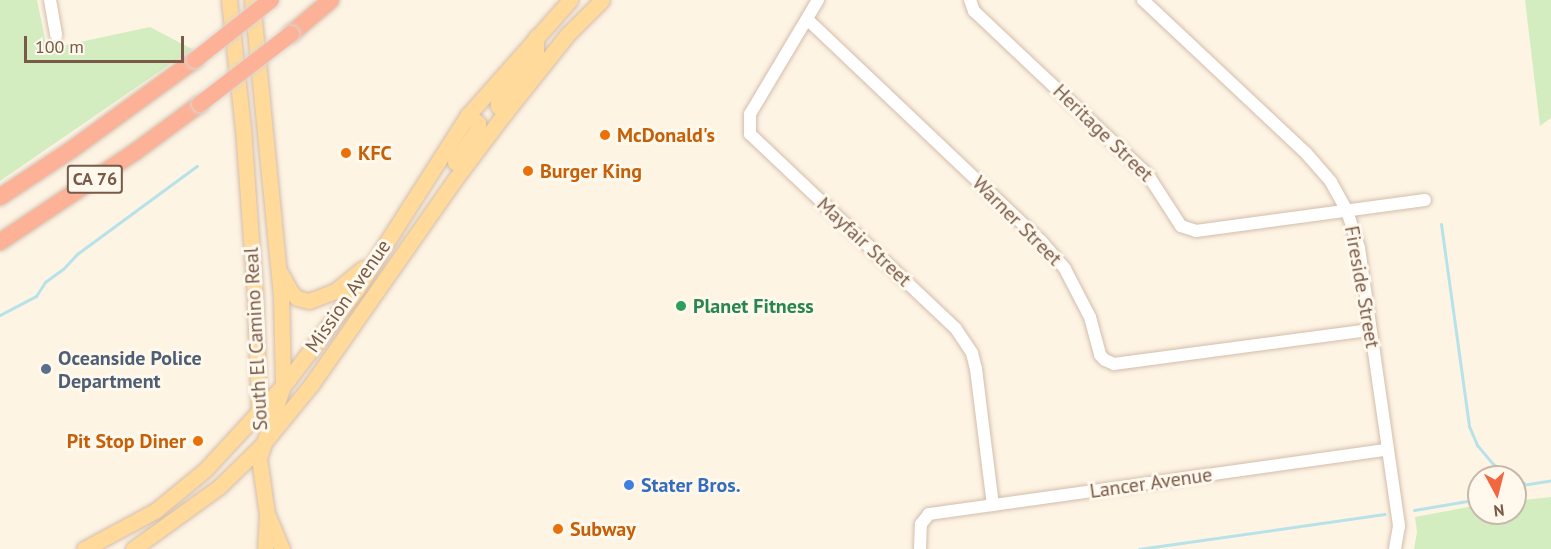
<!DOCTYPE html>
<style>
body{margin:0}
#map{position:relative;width:1551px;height:549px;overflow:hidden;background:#fef4e4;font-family:"PT Sans",sans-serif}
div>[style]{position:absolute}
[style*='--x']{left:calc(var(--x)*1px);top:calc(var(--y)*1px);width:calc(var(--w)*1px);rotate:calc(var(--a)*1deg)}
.green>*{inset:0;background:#d3edc1}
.stream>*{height:3px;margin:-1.5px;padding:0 1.5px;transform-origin:1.5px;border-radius:1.5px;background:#b7e2e9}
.roads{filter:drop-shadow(0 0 2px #d3bdac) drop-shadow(0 0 2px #d3bdac)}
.minor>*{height:12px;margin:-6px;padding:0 6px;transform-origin:6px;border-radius:6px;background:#fff}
.major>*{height:15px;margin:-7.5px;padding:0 7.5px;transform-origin:7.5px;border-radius:7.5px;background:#ffda9a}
.highway>*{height:16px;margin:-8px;padding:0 8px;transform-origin:8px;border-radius:8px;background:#fdb197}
.bridges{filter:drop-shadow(0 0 2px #dcd4cf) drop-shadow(0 0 2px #dcd4cf)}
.highway-bridge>*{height:16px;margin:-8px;padding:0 8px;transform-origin:8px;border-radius:8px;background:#fdb197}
.dots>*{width:16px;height:16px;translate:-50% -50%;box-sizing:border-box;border:3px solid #fff8ec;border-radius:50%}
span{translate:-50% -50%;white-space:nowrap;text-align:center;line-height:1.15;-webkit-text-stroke:6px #fff8ec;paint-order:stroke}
.shield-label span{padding:2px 4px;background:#fff8ec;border:2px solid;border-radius:4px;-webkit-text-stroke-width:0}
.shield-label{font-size:18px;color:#795947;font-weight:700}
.street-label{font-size:20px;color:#795947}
.food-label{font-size:20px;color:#c56008;font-weight:700}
.left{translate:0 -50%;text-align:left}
.right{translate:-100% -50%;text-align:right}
.leisure-label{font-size:20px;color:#27864d;font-weight:700}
.service-label{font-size:20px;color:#4e5e75;font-weight:700}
.shop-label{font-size:20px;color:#366cbe;font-weight:700}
.north{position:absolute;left:1467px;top:465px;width:60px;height:60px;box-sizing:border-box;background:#fff8ec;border:2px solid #c9b8aa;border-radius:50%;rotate:173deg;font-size:16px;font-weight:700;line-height:24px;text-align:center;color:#795947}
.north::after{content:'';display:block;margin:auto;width:21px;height:27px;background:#f16840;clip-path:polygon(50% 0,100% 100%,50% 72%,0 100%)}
.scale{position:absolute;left:24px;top:36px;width:160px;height:27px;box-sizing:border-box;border:3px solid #795947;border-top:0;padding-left:8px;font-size:18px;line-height:21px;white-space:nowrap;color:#795947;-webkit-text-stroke:4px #fff8ec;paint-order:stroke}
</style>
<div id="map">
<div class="green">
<div style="clip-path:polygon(0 0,37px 0,47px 49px,150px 27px,192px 49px,0 181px)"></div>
<div style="clip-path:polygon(1525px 0,1551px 0,1551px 118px,1540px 126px)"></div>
<div style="clip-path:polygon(1551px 497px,1551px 549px,1414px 549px,1417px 532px,1415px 517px,1479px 505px,1479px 513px,1515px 513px,1515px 501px)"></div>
</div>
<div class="stream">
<div style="--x:1441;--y:224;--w:204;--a:82.1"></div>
<div style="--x:1469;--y:426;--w:21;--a:67"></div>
<div style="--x:1477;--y:445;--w:23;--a:50"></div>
<div style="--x:1492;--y:463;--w:22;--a:39"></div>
<div style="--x:0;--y:315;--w:41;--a:-27.8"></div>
<div style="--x:36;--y:296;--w:17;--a:-57"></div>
<div style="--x:45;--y:282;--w:22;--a:-36"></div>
<div style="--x:63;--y:269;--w:21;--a:-47"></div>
<div style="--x:77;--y:254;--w:149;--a:-36.3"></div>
<div style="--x:1515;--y:479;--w:10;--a:24"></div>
<div style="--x:1515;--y:486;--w:36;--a:-9"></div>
<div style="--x:1414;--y:510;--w:66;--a:-9.6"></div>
<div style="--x:1139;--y:549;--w:248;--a:-8.1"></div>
</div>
<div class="roads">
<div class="minor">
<div style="--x:50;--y:0;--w:36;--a:80"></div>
<div style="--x:818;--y:0;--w:133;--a:120.8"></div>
<div style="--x:750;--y:114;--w:20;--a:90"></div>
<div style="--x:750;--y:134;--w:284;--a:43.4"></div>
<div style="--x:956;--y:329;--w:29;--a:56"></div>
<div style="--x:972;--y:353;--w:16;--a:76"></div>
<div style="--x:976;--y:369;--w:137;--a:82.9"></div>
<div style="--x:970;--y:0;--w:12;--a:70"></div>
<div style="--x:974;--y:11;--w:239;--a:43.3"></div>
<div style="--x:1148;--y:175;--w:61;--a:57.1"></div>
<div style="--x:1181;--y:226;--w:16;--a:18"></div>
<div style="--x:1196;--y:231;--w:231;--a:-7.7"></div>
<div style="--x:1143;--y:0;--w:224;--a:43.2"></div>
<div style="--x:1306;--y:153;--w:38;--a:49"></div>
<div style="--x:1331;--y:182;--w:33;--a:61"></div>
<div style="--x:1347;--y:211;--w:39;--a:72"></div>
<div style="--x:1359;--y:248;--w:281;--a:81.8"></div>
<div style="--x:1399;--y:526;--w:23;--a:100"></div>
<div style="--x:807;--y:19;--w:323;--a:43.5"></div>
<div style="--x:1041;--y:241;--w:37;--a:49"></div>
<div style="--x:1065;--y:269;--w:54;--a:62.5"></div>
<div style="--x:1090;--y:317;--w:39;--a:75"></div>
<div style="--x:1100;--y:355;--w:7;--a:45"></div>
<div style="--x:1105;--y:360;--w:10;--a:24"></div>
<div style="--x:1114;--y:364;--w:258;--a:-7.6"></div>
<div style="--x:920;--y:549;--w:25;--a:-88"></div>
<div style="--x:921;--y:524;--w:13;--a:-51"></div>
<div style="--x:929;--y:514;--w:462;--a:-8"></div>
</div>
<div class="major">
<div style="--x:229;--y:0;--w:129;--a:83.8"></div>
<div style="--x:243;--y:128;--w:168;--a:85.9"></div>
<div style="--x:255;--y:296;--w:120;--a:88.1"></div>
<div style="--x:252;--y:0;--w:297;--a:84.4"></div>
<div style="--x:281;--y:296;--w:90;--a:88.7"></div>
<div style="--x:283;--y:386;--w:76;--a:108.4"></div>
<div style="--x:259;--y:458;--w:57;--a:81.9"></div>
<div style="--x:267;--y:514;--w:35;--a:93"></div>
<div style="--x:505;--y:113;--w:10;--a:-135"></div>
<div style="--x:498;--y:106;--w:7;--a:-90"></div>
<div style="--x:498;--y:99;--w:60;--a:-50.4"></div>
<div style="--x:536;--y:53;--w:16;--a:-90"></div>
<div style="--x:455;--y:162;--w:41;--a:-55.9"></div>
<div style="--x:478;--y:128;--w:5;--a:-90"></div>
<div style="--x:478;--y:123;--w:13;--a:-141"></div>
<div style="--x:281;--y:274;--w:21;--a:61"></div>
<div style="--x:291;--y:292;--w:8;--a:45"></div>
<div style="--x:297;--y:298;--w:12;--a:14"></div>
<div style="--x:309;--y:301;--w:28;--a:-21"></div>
<div style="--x:335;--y:291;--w:36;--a:-39"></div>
<div style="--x:268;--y:516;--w:36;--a:67"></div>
<div style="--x:84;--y:549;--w:81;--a:-28.2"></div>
<div style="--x:155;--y:511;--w:65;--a:-39.4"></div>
<div style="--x:205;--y:470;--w:122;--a:-47.3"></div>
<div style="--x:288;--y:380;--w:116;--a:-53"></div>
<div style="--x:358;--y:287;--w:204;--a:-57.4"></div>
<div style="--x:468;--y:115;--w:154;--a:-48.4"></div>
<div style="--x:133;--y:549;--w:106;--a:-35.8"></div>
<div style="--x:219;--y:487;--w:60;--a:-44.3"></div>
<div style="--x:262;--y:445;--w:77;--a:-50.8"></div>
<div style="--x:311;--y:385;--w:248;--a:-55"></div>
<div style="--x:453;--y:182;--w:86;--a:-53"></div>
<div style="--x:505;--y:113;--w:100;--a:-51.5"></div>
<div style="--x:567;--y:35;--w:49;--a:-45"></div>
</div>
<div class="highway">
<div style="--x:291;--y:34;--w:52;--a:-40.4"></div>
<div style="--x:0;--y:197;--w:85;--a:-33.5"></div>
<div style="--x:71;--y:150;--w:153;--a:-36"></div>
<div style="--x:0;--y:242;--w:162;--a:-33.7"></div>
<div style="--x:135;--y:152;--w:81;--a:-36.4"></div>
</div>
</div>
<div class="bridges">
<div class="highway-bridge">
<div style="--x:195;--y:60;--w:97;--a:-38.3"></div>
<div style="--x:200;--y:104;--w:115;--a:-37.6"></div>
</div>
</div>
<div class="dots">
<div style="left:605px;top:135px;background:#e8710a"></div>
<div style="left:346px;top:153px;background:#e8710a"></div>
<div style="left:528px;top:171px;background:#e8710a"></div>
<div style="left:681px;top:306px;background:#2e9e5b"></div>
<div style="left:46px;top:369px;background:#5c6f8a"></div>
<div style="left:198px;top:441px;background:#e8710a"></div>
<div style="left:629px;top:485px;background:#3f7fe0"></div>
<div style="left:558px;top:529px;background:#e8710a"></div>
</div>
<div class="shield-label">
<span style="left:95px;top:179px">CA 76</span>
</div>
<div class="street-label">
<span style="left:1103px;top:133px;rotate:44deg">Heritage Street</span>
<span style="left:1017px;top:221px;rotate:45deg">Warner Street</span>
<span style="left:864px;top:242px;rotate:43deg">Mayfair Street</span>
<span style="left:1362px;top:287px;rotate:80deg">Fireside Street</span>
<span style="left:348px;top:296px;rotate:-55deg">Mission Avenue</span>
<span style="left:256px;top:339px;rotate:-93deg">South El Camino Real</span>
<span style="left:1151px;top:483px;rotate:-8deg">Lancer Avenue</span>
</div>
<div class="food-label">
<span class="left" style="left:617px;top:135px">McDonald's</span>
<span class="left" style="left:358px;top:153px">KFC</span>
<span class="left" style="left:540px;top:171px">Burger King</span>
<span class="right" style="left:186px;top:441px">Pit Stop Diner</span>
<span class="left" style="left:570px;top:529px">Subway</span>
</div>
<div class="leisure-label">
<span class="left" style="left:693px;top:306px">Planet Fitness</span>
</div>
<div class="service-label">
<span class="left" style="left:58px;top:370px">Oceanside Police<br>Department</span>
</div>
<div class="shop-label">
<span class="left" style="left:641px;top:485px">Stater Bros.</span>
</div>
<div class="north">N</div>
<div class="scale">100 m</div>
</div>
